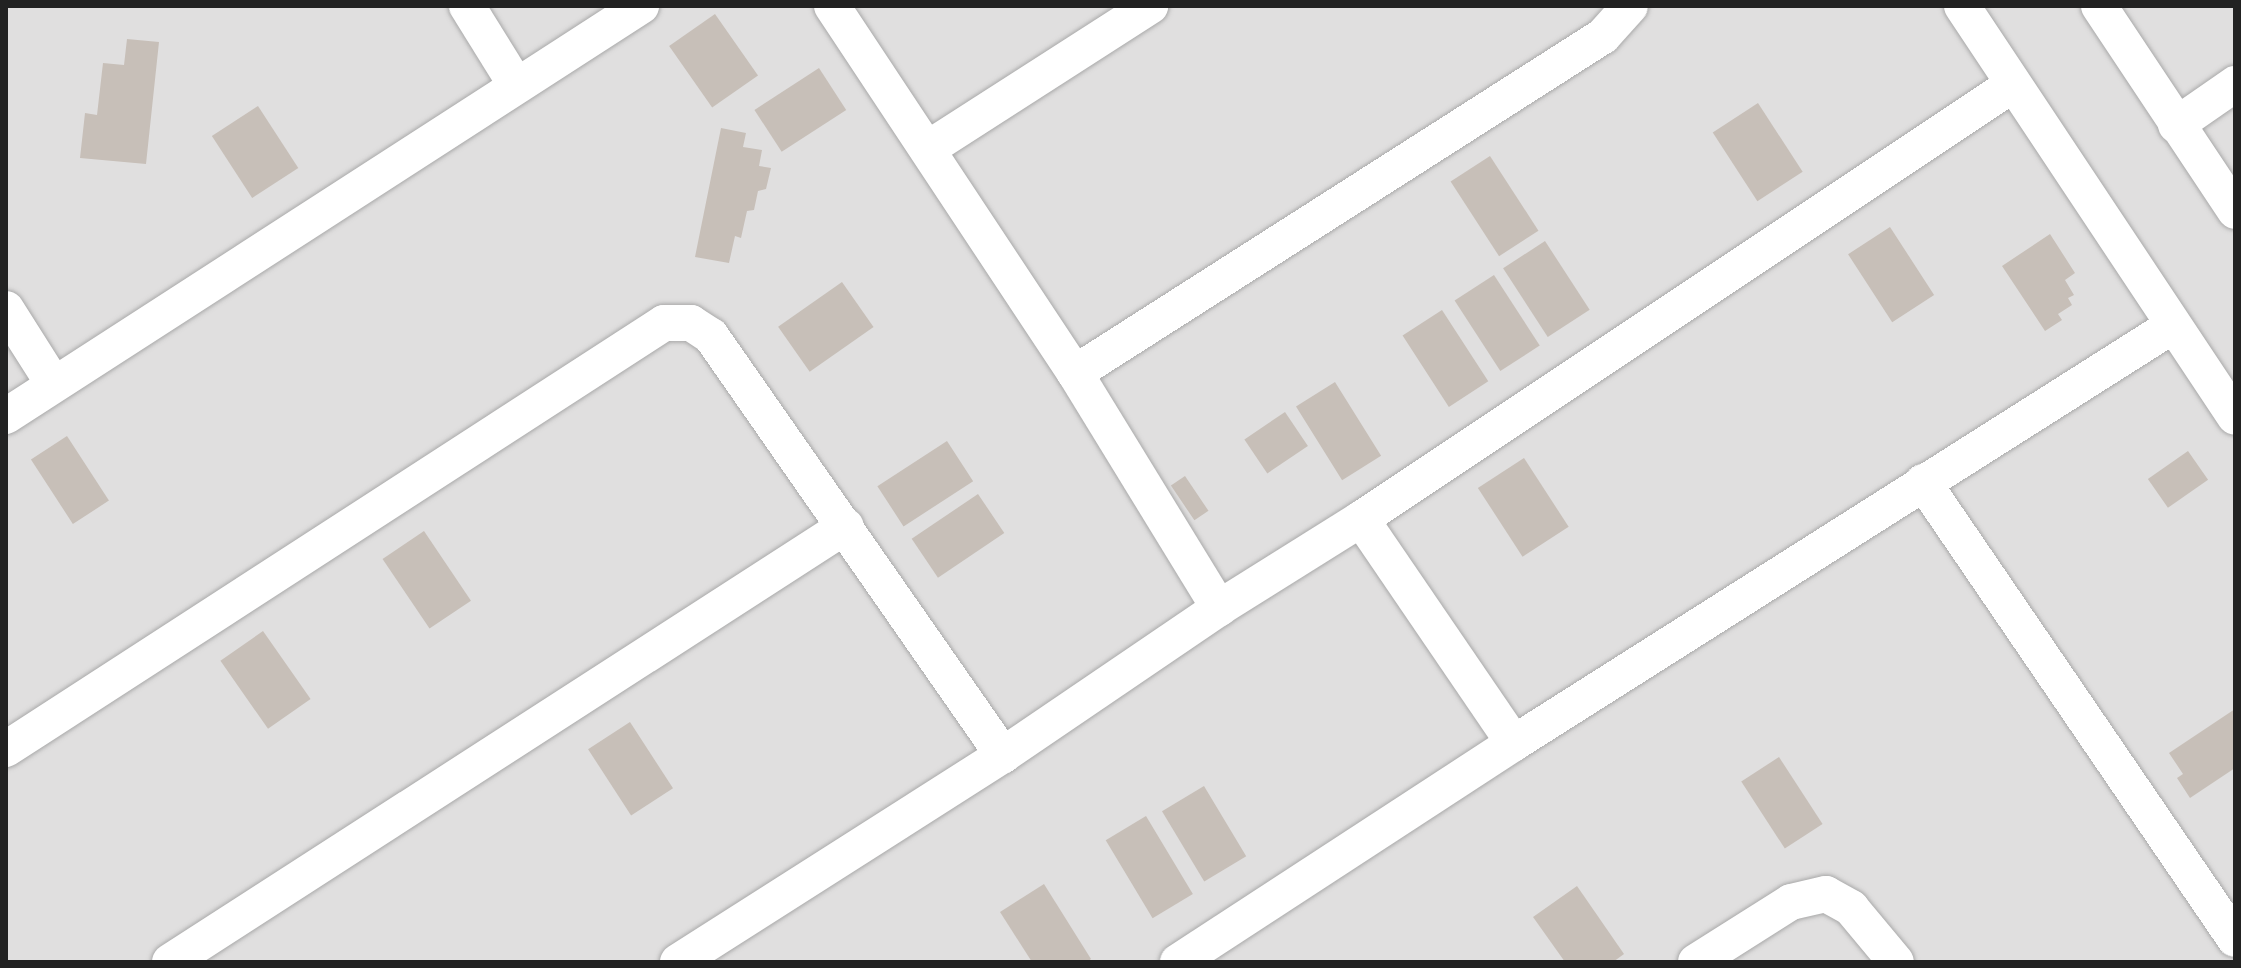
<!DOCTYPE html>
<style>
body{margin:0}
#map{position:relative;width:2241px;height:968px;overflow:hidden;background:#f2efe9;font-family:Roboto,sans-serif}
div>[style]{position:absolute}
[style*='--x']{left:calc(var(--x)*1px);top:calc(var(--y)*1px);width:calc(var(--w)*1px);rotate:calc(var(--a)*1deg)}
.residential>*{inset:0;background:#e0dfdf;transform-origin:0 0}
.building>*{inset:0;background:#c7bfb8;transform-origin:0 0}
.roads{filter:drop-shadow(0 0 2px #a9a9a9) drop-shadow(0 0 2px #a9a9a9)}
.street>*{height:36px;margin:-18px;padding:0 18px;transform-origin:18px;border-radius:18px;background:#fff}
span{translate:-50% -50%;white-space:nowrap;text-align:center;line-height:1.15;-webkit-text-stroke:7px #fff;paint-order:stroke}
.frame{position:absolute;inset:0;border:8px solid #222;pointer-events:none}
</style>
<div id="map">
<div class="residential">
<div style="left:6px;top:6px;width:2229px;height:956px"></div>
</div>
<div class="building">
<div style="left:715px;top:14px;width:75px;height:56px;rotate:55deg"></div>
<div style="clip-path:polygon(127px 39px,159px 42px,146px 164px,80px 158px,85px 113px,97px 115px,103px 63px,124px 65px)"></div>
<div style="left:819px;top:68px;width:50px;height:77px;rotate:57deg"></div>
<div style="left:1758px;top:103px;width:82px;height:54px;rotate:57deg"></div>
<div style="left:258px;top:106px;width:74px;height:55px;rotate:57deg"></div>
<div style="clip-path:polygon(721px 128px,746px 133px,743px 147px,762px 150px,759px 166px,771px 168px,766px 189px,758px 191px,754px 210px,747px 211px,741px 238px,735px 236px,729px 263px,695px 257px)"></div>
<div style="left:1490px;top:156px;width:89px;height:47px;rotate:57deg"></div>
<div style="left:1890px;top:227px;width:81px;height:50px;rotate:57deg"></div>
<div style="clip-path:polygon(2050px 234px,2075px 273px,2065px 280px,2074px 295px,2068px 298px,2072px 305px,2058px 314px,2062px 320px,2045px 331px,2002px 266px)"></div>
<div style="left:1545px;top:241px;width:82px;height:50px;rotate:57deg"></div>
<div style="left:1494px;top:275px;width:84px;height:47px;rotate:57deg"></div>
<div style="left:842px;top:282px;width:55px;height:78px;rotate:55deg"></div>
<div style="left:1442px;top:310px;width:85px;height:47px;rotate:57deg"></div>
<div style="left:1335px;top:382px;width:87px;height:46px;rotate:58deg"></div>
<div style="left:1285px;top:412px;width:41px;height:49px;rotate:56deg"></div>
<div style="left:67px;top:436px;width:77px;height:43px;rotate:57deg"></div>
<div style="left:947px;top:441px;width:48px;height:83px;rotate:57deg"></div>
<div style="left:2188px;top:451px;width:35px;height:49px;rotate:55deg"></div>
<div style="left:1524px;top:458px;width:82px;height:55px;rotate:57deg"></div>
<div style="left:1185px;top:476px;width:42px;height:17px;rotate:56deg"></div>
<div style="left:978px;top:494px;width:47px;height:80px;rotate:56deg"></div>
<div style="left:424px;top:531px;width:84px;height:50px;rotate:56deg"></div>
<div style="left:263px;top:631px;width:83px;height:52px;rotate:55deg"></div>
<div style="clip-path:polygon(2235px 709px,2235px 768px,2190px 798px,2177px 778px,2183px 774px,2169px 753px)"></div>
<div style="left:630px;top:722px;width:79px;height:50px;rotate:57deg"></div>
<div style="left:1779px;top:757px;width:80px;height:45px;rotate:57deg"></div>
<div style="left:1204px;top:786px;width:82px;height:49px;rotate:59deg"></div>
<div style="left:1146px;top:816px;width:91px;height:47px;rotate:59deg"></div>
<div style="clip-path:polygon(1044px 884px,1091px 959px,1087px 962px,1032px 962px,1000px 912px)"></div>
<div style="clip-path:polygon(1577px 886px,1624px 954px,1613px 962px,1565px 962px,1533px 917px)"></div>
</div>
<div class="roads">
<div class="street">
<div style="--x:467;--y:6;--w:93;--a:58.2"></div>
<div style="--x:832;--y:6;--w:440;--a:56.5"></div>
<div style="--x:1075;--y:373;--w:276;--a:58.5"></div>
<div style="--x:1962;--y:6;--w:493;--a:56.4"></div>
<div style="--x:2099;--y:6;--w:246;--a:56.4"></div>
<div style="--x:2176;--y:125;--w:72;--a:-34.8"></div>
<div style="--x:929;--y:148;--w:263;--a:-32.7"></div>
<div style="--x:6;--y:309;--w:88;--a:57.6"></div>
<div style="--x:1075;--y:373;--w:626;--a:-32.55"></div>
<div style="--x:1603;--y:36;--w:40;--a:-48"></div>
<div style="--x:6;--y:416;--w:756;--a:-32.85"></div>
<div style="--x:1923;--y:482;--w:553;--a:55.68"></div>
<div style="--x:1361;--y:519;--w:271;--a:55.7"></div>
<div style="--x:6;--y:749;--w:784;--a:-32.92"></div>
<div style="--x:664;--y:323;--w:27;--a:0"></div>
<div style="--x:691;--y:323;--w:24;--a:33"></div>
<div style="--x:711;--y:336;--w:511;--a:55.13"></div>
<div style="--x:170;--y:962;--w:804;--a:-32.82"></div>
<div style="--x:678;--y:962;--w:385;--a:-32.5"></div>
<div style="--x:1003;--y:755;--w:261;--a:-34.2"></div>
<div style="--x:1219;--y:608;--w:168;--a:-32.1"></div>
<div style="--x:1361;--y:519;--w:782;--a:-33.69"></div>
<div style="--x:1178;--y:962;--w:401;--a:-33.1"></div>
<div style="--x:1514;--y:743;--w:779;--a:-32.36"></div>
<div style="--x:1696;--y:962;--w:112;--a:-32.3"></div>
<div style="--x:1791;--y:902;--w:36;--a:-13"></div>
<div style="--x:1826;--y:894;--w:29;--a:29"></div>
<div style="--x:1851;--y:908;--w:70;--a:50.2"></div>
</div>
</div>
<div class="frame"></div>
</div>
